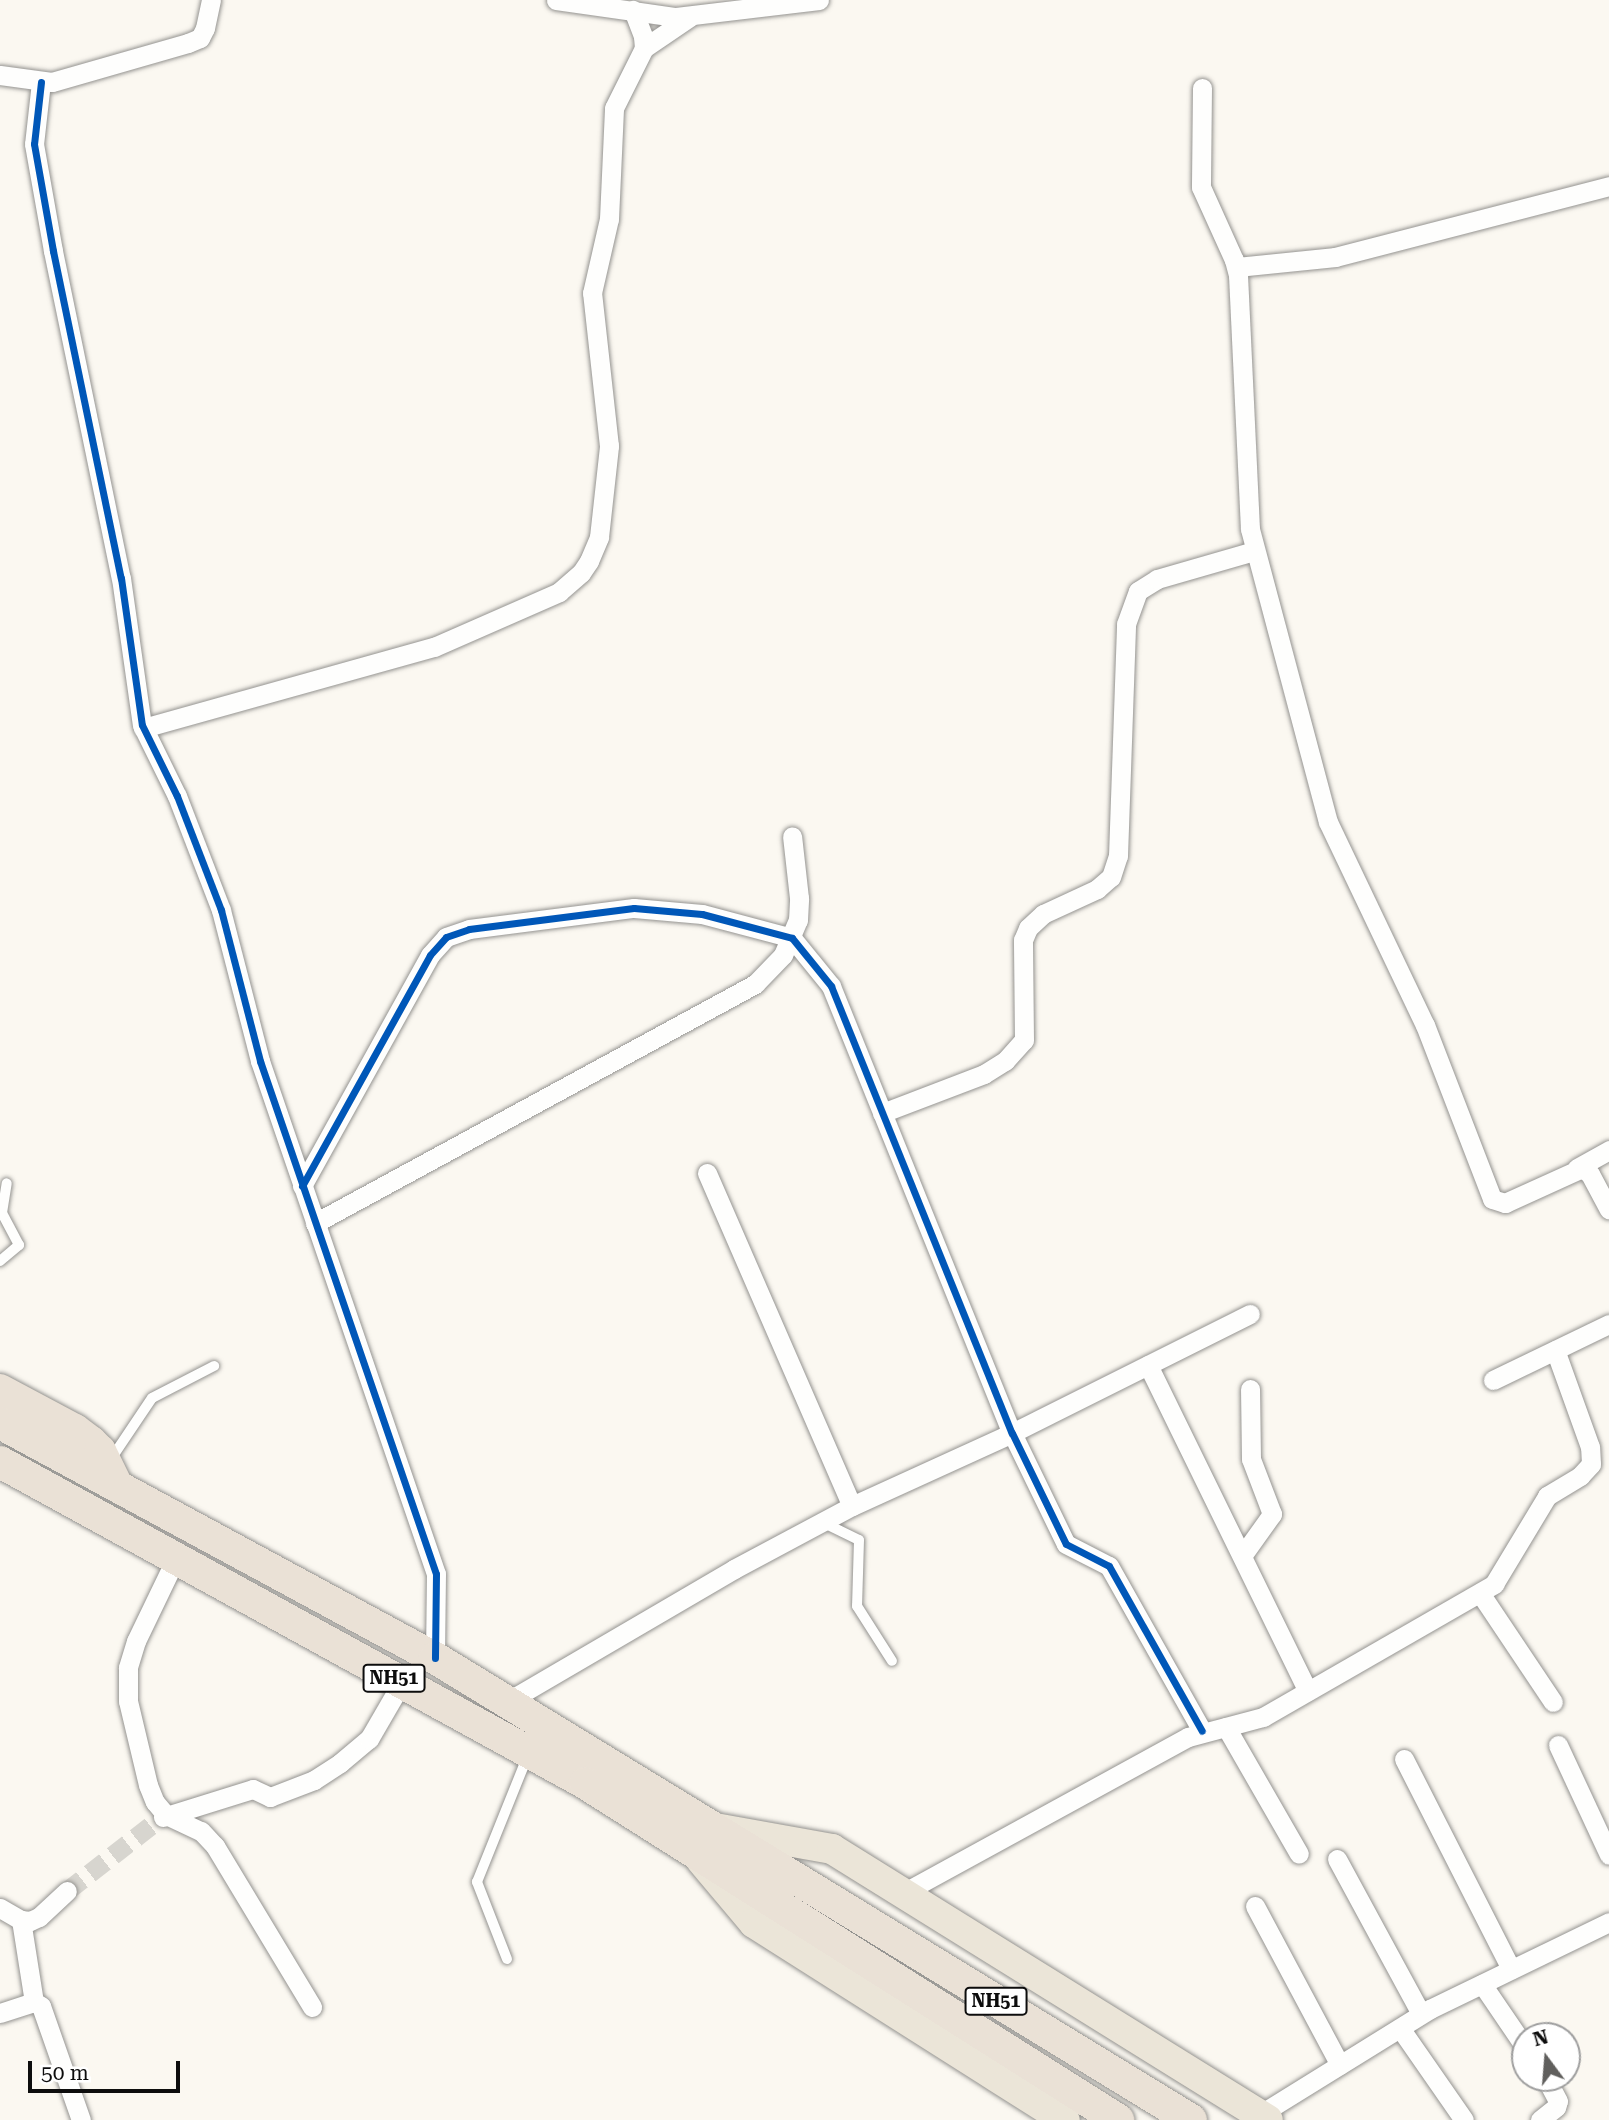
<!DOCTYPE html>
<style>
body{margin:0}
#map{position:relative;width:1609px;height:2120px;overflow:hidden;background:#fbf8f1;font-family:"Roboto Serif",serif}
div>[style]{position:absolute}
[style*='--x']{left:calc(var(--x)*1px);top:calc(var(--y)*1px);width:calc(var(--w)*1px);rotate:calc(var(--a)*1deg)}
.minor-tunnel>*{height:19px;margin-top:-9.5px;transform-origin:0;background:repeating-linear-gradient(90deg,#d7d5cf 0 19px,transparent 0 29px)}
.roads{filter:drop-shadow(0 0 2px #949390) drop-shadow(0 0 2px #949390)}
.service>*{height:10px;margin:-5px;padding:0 5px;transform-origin:5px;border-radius:5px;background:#fefefd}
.minor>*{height:19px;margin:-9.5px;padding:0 9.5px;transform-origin:9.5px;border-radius:9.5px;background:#fefefd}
.primary>*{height:30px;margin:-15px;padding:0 15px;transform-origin:15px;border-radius:15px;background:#ebe5d8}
.trunk>*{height:32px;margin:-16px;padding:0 16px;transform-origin:16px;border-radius:16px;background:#eae1d6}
.cycleway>*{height:7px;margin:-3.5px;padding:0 3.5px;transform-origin:3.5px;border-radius:3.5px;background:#0057b8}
span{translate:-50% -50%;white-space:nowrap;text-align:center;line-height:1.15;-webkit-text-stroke:7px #fff;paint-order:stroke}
.shield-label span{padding:2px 5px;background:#fff;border:2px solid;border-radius:5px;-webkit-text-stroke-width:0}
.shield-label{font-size:18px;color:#0d0d0d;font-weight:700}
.north{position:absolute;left:1511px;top:2022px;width:70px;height:70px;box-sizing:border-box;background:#fff;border:2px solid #9e9e9e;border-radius:50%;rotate:344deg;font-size:19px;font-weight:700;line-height:28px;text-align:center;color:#0d0d0d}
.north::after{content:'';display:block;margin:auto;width:24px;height:32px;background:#605f5d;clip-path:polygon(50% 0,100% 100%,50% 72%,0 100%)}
.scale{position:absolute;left:28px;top:2061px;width:152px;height:32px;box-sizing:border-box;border:4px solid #0d0d0d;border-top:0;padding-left:9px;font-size:21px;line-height:24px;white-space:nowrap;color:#0d0d0d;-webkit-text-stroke:5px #fff;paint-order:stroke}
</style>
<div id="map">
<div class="minor-tunnel">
<div style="--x:67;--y:1891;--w:117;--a:-38"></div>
</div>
<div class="roads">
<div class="service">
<div style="--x:0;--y:1261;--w:25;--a:-40"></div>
<div style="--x:19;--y:1245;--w:36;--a:-118"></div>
<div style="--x:2;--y:1213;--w:30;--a:-81"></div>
<div style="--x:111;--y:1459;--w:73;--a:-56.1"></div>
<div style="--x:152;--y:1398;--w:70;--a:-27.3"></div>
<div style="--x:822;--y:1522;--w:41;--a:25.9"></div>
<div style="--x:859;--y:1540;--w:66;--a:91.7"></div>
<div style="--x:857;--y:1606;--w:65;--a:57.5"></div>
<div style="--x:507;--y:1959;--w:83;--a:-111.3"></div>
<div style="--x:477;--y:1882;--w:137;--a:-68.1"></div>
</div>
<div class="minor">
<div style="--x:556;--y:0;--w:121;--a:8.1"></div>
<div style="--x:676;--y:17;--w:144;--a:-6.8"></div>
<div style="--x:644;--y:48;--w:55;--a:-34"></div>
<div style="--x:0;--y:75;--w:52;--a:7.7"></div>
<div style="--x:52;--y:82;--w:141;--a:-16"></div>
<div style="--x:188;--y:43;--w:13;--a:-23"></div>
<div style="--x:200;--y:38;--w:11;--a:-63"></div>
<div style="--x:205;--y:28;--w:29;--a:-78"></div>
<div style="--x:41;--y:82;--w:62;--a:96.4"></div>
<div style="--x:34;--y:144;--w:109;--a:79.9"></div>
<div style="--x:53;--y:251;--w:334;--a:78.3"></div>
<div style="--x:121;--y:578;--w:148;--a:81.9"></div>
<div style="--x:142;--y:725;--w:79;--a:63.8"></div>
<div style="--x:177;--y:796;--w:122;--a:68.9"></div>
<div style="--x:221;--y:910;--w:156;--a:75.5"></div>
<div style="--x:260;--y:1061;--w:542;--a:71.06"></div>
<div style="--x:436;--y:1574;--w:84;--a:90.7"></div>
<div style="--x:1202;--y:88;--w:99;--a:90.6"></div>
<div style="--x:1201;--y:187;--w:80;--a:65.7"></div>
<div style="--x:1234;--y:260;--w:16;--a:75"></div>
<div style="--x:1238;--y:275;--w:254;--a:87.3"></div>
<div style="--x:1250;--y:529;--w:303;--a:75.1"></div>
<div style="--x:1328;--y:822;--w:225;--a:64.5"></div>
<div style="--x:1425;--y:1025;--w:186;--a:68.9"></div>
<div style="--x:1492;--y:1199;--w:14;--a:17"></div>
<div style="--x:1505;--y:1203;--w:85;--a:-24.4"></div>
<div style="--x:1582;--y:1168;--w:10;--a:37"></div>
<div style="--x:1590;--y:1174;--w:40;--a:62"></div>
<div style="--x:1237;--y:267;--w:99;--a:-5.8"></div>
<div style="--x:1335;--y:257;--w:283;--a:-14.5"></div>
<div style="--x:143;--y:728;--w:302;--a:-15.6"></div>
<div style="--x:434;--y:647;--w:137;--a:-23.7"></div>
<div style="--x:559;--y:592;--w:29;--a:-41"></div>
<div style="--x:581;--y:573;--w:14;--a:-56"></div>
<div style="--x:589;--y:561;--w:26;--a:-67"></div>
<div style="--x:599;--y:537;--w:92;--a:-83.7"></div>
<div style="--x:609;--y:446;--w:154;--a:-96.3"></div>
<div style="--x:592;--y:293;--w:76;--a:-77.1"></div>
<div style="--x:609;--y:219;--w:111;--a:-87.4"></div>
<div style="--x:614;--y:108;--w:67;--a:-63.4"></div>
<div style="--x:644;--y:48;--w:12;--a:-95"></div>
<div style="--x:643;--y:36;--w:28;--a:-111"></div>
<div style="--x:882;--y:1113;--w:109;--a:-20.9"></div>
<div style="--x:984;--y:1074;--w:25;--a:-32"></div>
<div style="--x:1005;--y:1061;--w:28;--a:-48"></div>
<div style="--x:1024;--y:1040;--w:100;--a:-90.6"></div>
<div style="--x:1023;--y:940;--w:13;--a:-67"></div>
<div style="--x:1028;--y:928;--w:21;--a:-43"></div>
<div style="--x:1043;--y:914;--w:60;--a:-24.8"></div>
<div style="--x:1097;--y:889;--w:18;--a:-41"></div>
<div style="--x:1111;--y:877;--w:22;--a:-72"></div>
<div style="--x:1118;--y:856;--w:232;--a:-88"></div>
<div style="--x:1126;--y:624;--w:35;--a:-70"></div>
<div style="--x:1138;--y:591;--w:22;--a:-32"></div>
<div style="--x:1157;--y:579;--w:101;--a:-16.1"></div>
<div style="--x:1577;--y:1168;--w:37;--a:-29"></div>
<div style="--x:707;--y:1173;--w:363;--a:66.5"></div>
<div style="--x:302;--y:1186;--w:264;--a:-61"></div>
<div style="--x:430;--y:955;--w:24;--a:-48"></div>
<div style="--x:446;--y:937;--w:24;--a:-19"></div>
<div style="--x:469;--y:929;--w:166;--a:-7.3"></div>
<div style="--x:634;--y:908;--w:68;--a:5"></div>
<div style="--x:702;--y:914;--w:93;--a:14.9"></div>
<div style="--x:792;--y:938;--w:62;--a:50.9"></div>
<div style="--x:831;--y:986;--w:482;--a:68"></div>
<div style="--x:1012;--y:1433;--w:123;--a:64.1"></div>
<div style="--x:1066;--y:1544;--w:48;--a:27.1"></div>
<div style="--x:1109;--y:1566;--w:189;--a:60.6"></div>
<div style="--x:315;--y:1223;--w:501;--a:-28.51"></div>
<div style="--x:755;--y:984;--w:40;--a:-46"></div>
<div style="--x:783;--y:955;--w:38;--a:-67"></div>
<div style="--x:798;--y:920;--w:22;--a:-87"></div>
<div style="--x:799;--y:898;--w:62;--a:-96.4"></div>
<div style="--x:1148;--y:1365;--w:363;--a:63.9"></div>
<div style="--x:1493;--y:1380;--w:129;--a:-25.8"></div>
<div style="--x:1242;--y:1556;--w:52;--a:-54.5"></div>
<div style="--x:1272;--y:1514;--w:59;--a:-110.9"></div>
<div style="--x:1251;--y:1459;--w:70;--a:-90.8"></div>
<div style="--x:176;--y:1558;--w:92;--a:115.7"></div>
<div style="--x:136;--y:1641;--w:28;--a:107"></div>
<div style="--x:128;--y:1668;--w:33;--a:90"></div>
<div style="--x:128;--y:1701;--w:86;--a:76.6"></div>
<div style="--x:148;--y:1785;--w:18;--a:68"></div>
<div style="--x:155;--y:1802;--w:17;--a:50"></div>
<div style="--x:166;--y:1815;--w:38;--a:25"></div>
<div style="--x:201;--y:1831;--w:21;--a:47"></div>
<div style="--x:215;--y:1846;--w:188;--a:58.9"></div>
<div style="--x:1480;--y:1593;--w:131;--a:56.2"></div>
<div style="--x:505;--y:1703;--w:265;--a:-30.3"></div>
<div style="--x:734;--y:1569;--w:134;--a:-28.1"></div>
<div style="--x:852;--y:1506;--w:176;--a:-24.5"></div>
<div style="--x:1012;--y:1433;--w:266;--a:-26.6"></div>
<div style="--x:1226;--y:1727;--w:146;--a:60.1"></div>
<div style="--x:1558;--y:1745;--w:121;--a:65.1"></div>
<div style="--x:1404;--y:1759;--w:236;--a:63"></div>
<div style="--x:163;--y:1817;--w:94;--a:-17.3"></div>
<div style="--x:253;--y:1789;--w:19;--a:25"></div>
<div style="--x:270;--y:1797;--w:47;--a:-21.1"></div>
<div style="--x:314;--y:1780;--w:31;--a:-33"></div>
<div style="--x:340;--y:1763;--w:38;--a:-40"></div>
<div style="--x:369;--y:1739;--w:66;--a:-59.9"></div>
<div style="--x:1337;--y:1859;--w:176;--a:61.5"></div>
<div style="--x:903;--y:1893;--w:325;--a:-28.7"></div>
<div style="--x:1188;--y:1737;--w:78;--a:-14.9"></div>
<div style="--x:1263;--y:1717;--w:267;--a:-29.9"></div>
<div style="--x:1494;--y:1584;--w:103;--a:-58.9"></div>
<div style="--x:1547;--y:1496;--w:39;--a:-31"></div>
<div style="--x:1580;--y:1476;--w:16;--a:-47"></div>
<div style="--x:1591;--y:1464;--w:17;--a:-93"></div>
<div style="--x:1590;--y:1447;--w:103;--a:-109.8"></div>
<div style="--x:1255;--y:1906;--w:180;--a:61.9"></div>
<div style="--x:0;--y:1908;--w:24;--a:30"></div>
<div style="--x:21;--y:1920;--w:9;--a:6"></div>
<div style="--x:30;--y:1921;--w:10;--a:-24"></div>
<div style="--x:39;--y:1917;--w:38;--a:-43"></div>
<div style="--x:21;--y:1920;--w:83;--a:81"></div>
<div style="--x:1482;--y:1984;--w:76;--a:55.7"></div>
<div style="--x:0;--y:2013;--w:36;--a:-18"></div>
<div style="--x:34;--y:2002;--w:8;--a:30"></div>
<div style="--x:41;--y:2006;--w:121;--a:70.7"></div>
<div style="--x:1400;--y:2028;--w:112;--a:55.2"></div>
<div style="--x:1259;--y:2115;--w:201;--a:-31.8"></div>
<div style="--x:1430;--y:2009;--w:199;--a:-25.9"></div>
<div style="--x:1540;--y:2120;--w:21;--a:-39"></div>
<div style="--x:1556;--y:2107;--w:6;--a:-72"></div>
<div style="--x:1558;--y:2101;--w:26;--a:-118"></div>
</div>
<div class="primary">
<div style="--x:715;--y:1828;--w:119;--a:10.2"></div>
<div style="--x:832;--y:1849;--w:513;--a:31.86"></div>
<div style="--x:701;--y:1860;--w:82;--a:49.9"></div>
<div style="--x:754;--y:1923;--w:368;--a:32.4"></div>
</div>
<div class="trunk">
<div style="--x:0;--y:1390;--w:85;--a:28.1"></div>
<div style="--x:75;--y:1430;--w:20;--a:37"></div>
<div style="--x:91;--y:1442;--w:13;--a:45"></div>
<div style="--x:100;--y:1451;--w:39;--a:64"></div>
<div style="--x:0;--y:1423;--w:494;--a:28.4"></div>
<div style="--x:435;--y:1658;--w:886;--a:31.43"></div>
<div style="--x:0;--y:1462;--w:667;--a:28.75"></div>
<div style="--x:585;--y:1783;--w:631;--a:32.3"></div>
</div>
</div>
<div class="cycleway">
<div style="--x:41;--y:82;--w:62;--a:96.4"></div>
<div style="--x:34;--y:144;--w:109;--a:79.9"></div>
<div style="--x:53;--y:251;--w:334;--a:78.3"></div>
<div style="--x:121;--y:578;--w:148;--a:81.9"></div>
<div style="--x:142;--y:725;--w:79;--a:63.8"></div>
<div style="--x:177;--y:796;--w:122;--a:68.9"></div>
<div style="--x:221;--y:910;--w:156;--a:75.5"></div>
<div style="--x:260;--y:1061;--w:542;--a:71.06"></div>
<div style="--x:436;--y:1574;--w:84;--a:90.7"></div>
<div style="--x:302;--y:1186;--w:264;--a:-61"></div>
<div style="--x:430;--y:955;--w:24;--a:-48"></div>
<div style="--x:446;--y:937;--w:24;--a:-19"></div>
<div style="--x:469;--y:929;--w:166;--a:-7.3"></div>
<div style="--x:634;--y:908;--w:68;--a:5"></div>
<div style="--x:702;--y:914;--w:93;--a:14.9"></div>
<div style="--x:792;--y:938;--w:62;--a:50.9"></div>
<div style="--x:831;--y:986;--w:482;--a:68"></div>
<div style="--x:1012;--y:1433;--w:123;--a:64.1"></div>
<div style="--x:1066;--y:1544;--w:48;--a:27.1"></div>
<div style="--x:1109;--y:1566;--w:189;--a:60.6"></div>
</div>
<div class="shield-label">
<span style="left:394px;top:1678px">NH51</span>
<span style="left:996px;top:2001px">NH51</span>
</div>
<div class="north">N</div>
<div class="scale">50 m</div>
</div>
